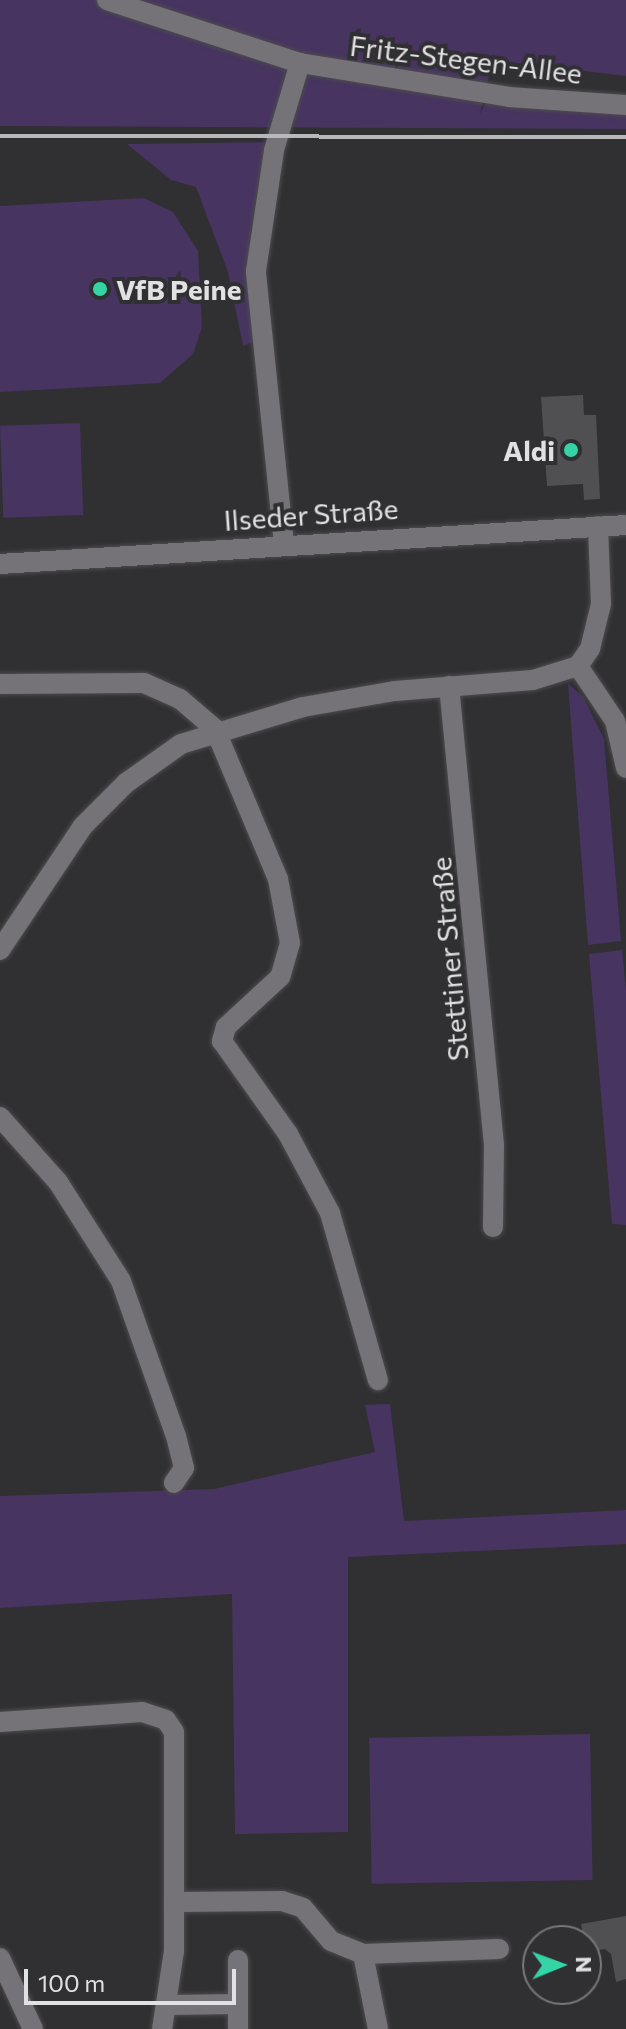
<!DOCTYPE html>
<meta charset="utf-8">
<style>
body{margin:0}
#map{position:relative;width:626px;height:2029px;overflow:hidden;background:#302f32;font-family:Commissioner,sans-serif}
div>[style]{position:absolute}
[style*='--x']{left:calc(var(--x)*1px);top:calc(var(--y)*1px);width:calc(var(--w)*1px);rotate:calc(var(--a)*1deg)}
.green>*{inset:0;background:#473460;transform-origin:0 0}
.building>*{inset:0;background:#504f52}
.roads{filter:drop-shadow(0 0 2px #4c4b4e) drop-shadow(0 0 2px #4c4b4e)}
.minor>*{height:20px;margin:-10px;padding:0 10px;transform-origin:10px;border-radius:10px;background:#757377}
.rail>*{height:4px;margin:-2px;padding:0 2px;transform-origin:2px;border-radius:2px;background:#b8b7b9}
.dots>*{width:22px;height:22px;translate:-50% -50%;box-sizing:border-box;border:4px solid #302f32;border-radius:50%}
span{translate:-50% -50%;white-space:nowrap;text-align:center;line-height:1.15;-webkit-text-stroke:8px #302f32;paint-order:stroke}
.street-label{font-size:28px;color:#e1e0e2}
.poi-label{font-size:28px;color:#e1e0e2;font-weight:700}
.left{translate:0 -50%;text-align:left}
.right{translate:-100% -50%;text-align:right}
.north{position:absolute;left:522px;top:1925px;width:80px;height:80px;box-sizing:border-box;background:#302f32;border:2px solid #777678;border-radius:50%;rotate:89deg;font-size:22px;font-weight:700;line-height:32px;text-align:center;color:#e1e0e2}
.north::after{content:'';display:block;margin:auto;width:28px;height:36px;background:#35d4a7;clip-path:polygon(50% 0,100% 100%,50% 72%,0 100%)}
.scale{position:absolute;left:24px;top:1969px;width:212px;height:36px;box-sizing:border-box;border:4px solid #e1e0e2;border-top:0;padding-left:10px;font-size:24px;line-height:28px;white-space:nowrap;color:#e1e0e2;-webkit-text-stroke:6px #302f32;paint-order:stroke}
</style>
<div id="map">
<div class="green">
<div style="clip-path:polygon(0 0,626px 0,626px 76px,493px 60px,480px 114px,485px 104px,626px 114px,626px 129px,0 126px)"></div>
<div style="clip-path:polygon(265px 142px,251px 230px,253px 342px,243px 346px,228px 272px,196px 187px,171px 180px,127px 144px)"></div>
<div style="clip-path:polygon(144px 198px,173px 212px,198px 251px,202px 327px,193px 354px,160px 383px,0 392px,0 206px)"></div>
<div style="left:80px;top:423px;width:92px;height:80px;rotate:88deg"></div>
<div style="clip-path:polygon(568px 684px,583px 696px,604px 739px,621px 941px,588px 945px)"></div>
<div style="clip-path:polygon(622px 950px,626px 991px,626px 1225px,612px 1224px,589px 954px)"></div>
<div style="clip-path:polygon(390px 1404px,404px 1521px,626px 1510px,626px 1544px,348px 1557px,348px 1832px,235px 1834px,232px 1594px,0 1608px,0 1496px,214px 1489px,375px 1452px,365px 1405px)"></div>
<div style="left:590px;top:1734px;width:146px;height:221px;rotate:89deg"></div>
</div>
<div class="building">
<div style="clip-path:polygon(583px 395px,584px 415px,596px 415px,600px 499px,584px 500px,583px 484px,547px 486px,541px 397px)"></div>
<div style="clip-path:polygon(626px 1916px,626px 1979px,616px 1982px,611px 1954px,605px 1949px,586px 1952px,581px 1924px)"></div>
</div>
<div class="roads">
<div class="minor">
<div style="--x:107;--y:0;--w:203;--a:18.1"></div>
<div style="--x:300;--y:63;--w:212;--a:9.2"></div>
<div style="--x:509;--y:97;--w:117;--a:3.9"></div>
<div style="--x:284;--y:544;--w:274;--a:-95.9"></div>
<div style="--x:256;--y:271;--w:122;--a:-81.5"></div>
<div style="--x:274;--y:150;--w:91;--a:-73.4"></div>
<div style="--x:0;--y:564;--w:627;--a:-3.56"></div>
<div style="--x:578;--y:666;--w:66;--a:56.1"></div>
<div style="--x:615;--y:721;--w:48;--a:76.8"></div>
<div style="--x:0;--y:684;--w:144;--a:-0.4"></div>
<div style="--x:144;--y:683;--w:39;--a:24"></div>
<div style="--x:180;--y:699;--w:46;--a:40.6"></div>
<div style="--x:215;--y:729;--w:163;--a:67.2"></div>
<div style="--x:278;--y:879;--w:65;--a:79.4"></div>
<div style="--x:290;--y:943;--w:35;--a:106"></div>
<div style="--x:280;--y:977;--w:74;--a:137.2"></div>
<div style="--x:226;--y:1027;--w:15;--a:106"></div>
<div style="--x:222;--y:1041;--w:114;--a:54.6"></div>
<div style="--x:288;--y:1134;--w:89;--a:62"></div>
<div style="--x:330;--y:1213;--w:174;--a:74"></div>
<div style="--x:449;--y:686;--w:461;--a:84.4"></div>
<div style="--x:494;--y:1145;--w:82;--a:90.7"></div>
<div style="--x:0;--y:950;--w:149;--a:-56.2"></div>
<div style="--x:83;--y:826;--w:61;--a:-45"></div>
<div style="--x:126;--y:783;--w:67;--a:-35.3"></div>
<div style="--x:181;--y:744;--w:127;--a:-16.9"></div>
<div style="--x:303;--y:707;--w:93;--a:-9.9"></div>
<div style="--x:395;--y:691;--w:138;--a:-4.6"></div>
<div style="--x:533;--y:680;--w:47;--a:-17.3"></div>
<div style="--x:578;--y:666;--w:21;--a:-55"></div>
<div style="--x:590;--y:649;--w:46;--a:-76.3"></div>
<div style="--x:601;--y:604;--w:78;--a:-92.2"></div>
<div style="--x:0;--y:1117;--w:87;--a:48.3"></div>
<div style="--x:58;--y:1182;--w:117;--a:57.5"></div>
<div style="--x:121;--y:1281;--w:164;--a:70.5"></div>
<div style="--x:176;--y:1436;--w:33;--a:76"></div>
<div style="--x:184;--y:1468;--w:18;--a:124"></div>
<div style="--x:0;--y:1722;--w:142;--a:-4"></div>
<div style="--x:142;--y:1712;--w:25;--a:18"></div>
<div style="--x:166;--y:1720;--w:14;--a:56"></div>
<div style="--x:174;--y:1732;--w:219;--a:90"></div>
<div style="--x:174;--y:1951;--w:79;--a:98.7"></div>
<div style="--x:176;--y:1902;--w:106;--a:-0.5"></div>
<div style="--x:282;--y:1901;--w:22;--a:18"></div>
<div style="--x:303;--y:1908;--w:43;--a:49.7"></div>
<div style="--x:331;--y:1941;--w:35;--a:22"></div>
<div style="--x:363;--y:1954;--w:76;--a:78.7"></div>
<div style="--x:363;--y:1954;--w:136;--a:-2.1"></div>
<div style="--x:0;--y:1958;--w:78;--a:65.1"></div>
<div style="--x:238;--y:1960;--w:69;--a:90"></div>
<div style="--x:169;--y:2005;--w:68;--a:-0.8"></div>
</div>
</div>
<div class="rail">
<div style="--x:0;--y:136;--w:626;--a:0.09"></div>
</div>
<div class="dots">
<div style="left:100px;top:289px;background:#35d4a7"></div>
<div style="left:571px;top:450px;background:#35d4a7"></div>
</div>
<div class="street-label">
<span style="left:466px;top:59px;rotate:7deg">Fritz-Stegen-Allee</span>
<span style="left:311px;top:514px;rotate:-4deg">Ilseder Straße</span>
<span style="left:449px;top:959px;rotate:-95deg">Stettiner Straße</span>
</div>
<div class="poi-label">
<span class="left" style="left:116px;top:289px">VfB Peine</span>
<span class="right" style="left:555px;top:450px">Aldi</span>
</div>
<div class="north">N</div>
<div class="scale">100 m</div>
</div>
